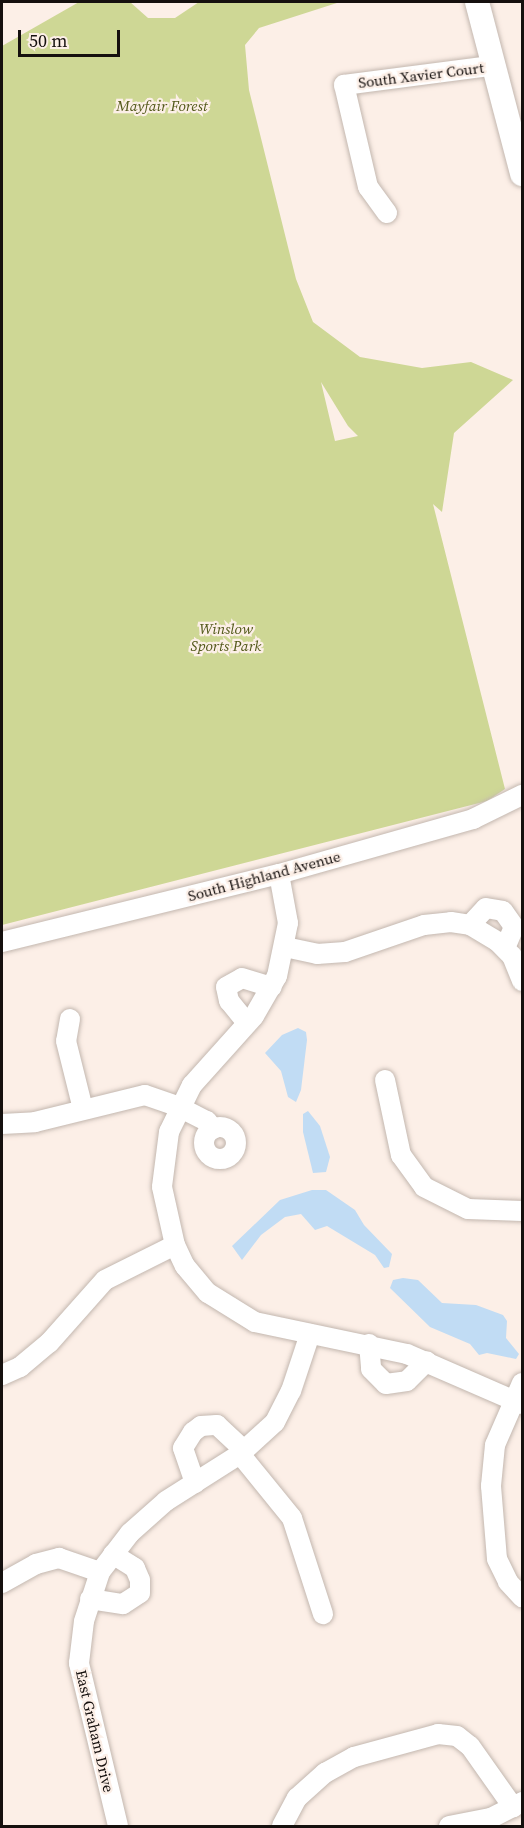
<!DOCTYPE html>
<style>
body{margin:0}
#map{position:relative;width:524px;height:1828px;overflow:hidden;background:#fcefe7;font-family:"Source Serif 4",serif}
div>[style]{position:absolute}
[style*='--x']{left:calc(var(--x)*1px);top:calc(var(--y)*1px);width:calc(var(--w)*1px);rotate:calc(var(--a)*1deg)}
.green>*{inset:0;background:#ced795}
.water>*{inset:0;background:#c1dcf4}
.roads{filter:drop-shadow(0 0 2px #c3b7af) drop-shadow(0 0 2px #c3b7af)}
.minor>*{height:20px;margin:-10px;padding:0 10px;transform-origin:10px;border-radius:10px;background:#fff}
.minor>.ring{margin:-10px;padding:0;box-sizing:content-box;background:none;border:20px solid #fff;border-radius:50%}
.major>*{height:24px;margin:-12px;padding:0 12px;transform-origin:12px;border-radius:12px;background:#fff}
span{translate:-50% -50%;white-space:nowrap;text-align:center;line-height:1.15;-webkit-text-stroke:4.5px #fcefe7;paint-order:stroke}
.street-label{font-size:15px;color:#15100e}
.park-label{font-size:15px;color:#515718;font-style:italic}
.frame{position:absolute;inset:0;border:3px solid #15100e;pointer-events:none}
.scale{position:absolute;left:18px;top:30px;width:102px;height:27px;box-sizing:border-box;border:3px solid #15100e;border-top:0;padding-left:8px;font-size:18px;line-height:21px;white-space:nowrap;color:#15100e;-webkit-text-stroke:4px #fcefe7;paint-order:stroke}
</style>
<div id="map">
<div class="green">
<div style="clip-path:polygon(evenodd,79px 2px,130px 2px,148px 18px,175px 18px,199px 2px,340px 2px,259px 28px,245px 45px,249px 90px,296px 279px,313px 322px,360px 357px,422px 368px,471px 362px,513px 380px,454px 433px,442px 512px,433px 504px,505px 789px,487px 801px,2px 925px,2px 46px,79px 2px,321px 382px,348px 426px,358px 436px,335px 441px,321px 382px)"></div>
</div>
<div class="water">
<div style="clip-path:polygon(298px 1028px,306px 1032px,307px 1040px,301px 1090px,296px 1102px,288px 1097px,281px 1071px,265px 1053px,282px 1035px)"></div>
<div style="clip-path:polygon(308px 1111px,320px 1126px,330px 1157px,326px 1172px,313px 1173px,303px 1132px,303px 1114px)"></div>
<div style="clip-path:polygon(312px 1190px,326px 1190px,355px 1210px,364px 1225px,392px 1254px,389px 1267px,384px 1268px,375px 1255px,327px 1226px,315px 1230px,301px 1214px,285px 1217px,261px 1235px,242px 1260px,232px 1246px,280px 1200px)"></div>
<div style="clip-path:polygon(403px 1278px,418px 1280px,442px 1303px,476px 1305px,503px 1315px,507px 1321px,506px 1338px,519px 1354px,516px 1359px,487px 1353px,479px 1355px,470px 1344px,430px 1327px,390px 1288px,393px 1280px)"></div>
</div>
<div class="roads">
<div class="minor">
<div style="--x:387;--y:213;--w:32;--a:-126"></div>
<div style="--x:368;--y:187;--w:105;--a:-103.2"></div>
<div style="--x:344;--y:85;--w:148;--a:-7.4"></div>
<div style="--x:279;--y:874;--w:50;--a:79.6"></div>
<div style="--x:288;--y:923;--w:54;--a:101.7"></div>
<div style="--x:277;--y:976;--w:46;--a:119.9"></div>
<div style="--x:254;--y:1016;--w:93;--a:131.9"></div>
<div style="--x:192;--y:1085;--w:52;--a:116.1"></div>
<div style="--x:169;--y:1132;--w:55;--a:97.3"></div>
<div style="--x:162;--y:1187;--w:59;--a:77.4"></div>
<div style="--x:175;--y:1245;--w:23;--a:65"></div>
<div style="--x:185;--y:1266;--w:35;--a:50"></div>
<div style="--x:208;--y:1293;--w:55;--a:31.7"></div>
<div style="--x:255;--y:1322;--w:155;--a:11.9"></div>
<div style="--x:407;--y:1354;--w:125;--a:23.5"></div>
<div style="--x:470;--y:925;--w:23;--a:-47"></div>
<div style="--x:486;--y:908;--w:17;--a:10"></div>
<div style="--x:503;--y:911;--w:19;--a:55"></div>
<div style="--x:514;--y:927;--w:23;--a:113"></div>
<div style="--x:2;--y:942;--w:285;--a:-13.8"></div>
<div style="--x:279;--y:874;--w:202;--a:-15.8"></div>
<div style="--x:473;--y:819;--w:55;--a:-26.1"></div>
<div style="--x:285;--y:947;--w:33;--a:12"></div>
<div style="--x:317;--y:954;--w:28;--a:-4"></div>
<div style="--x:345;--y:952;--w:83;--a:-18.9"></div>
<div style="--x:424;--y:925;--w:27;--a:-6"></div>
<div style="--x:451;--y:922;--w:19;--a:9"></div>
<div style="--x:470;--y:925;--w:33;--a:31"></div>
<div style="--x:498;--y:942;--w:20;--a:45"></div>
<div style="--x:512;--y:956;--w:27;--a:68"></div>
<div style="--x:70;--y:1019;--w:22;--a:100"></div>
<div style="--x:66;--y:1041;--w:70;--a:76"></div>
<div style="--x:247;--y:1023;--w:28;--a:-129"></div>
<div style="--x:229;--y:1001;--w:14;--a:-102"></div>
<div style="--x:226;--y:987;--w:18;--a:-29"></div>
<div style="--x:242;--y:978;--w:31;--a:17"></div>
<div style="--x:385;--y:1080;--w:77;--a:78"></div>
<div style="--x:401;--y:1155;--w:39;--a:54"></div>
<div style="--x:424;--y:1187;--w:49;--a:26.6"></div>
<div style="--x:468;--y:1209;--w:54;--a:2.1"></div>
<div style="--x:2;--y:1124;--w:33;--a:-3"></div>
<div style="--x:35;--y:1122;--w:113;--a:-13.8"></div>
<div style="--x:145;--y:1095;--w:36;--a:19"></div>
<div style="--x:179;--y:1107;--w:31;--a:27"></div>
<div style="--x:207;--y:1121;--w:10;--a:53"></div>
<div class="ring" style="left:204px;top:1127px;width:12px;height:12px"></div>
<div style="--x:369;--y:1344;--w:25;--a:85"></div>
<div style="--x:371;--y:1369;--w:21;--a:45"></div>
<div style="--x:386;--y:1384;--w:21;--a:-8"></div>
<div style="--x:407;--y:1381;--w:28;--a:-45"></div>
<div style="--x:2;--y:1375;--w:20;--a:-24"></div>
<div style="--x:20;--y:1367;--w:38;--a:-40"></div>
<div style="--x:49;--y:1343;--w:84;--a:-48.4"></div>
<div style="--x:105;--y:1280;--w:78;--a:-26.6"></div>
<div style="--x:522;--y:1383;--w:68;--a:113.5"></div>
<div style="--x:495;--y:1445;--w:41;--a:95.6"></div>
<div style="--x:491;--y:1486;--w:73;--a:85.3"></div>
<div style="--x:497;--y:1559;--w:25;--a:64"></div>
<div style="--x:508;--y:1582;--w:21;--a:47"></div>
<div style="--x:240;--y:1454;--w:82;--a:50.9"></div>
<div style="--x:292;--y:1518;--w:101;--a:72.1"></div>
<div style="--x:195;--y:1483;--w:37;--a:-109"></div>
<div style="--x:183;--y:1448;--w:19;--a:-58"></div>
<div style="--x:193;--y:1432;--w:10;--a:-37"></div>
<div style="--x:201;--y:1426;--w:16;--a:-4"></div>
<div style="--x:217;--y:1425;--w:37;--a:43"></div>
<div style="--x:2;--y:1583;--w:39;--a:-29"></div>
<div style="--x:36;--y:1564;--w:24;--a:-15"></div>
<div style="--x:59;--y:1558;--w:43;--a:18.9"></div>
<div style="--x:90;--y:1599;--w:33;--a:9"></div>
<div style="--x:123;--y:1604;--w:20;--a:-33"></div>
<div style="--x:140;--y:1593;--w:13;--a:-90"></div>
<div style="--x:140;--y:1580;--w:13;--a:-113"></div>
<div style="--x:135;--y:1568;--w:26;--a:-148"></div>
<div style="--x:118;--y:1826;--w:168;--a:-103.5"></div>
<div style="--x:79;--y:1663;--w:42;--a:-83.2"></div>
<div style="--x:84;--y:1621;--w:52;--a:-71.9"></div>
<div style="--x:100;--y:1572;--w:49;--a:-52.4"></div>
<div style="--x:130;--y:1533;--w:48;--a:-41.6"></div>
<div style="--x:166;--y:1501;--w:88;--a:-32.4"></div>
<div style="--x:240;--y:1454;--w:47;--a:-42.4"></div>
<div style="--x:275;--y:1422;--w:35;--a:-63"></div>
<div style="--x:291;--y:1391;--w:60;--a:-71.6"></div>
<div style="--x:282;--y:1826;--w:32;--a:-62"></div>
<div style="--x:297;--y:1798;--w:38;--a:-42"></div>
<div style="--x:325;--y:1773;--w:33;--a:-29"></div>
<div style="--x:354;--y:1757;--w:87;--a:-15.3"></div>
<div style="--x:438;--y:1734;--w:19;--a:6"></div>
<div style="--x:457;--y:1736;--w:16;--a:38"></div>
<div style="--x:470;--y:1746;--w:75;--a:54.8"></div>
<div style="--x:449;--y:1826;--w:43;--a:-10.8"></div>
<div style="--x:491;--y:1818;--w:35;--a:-27"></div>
</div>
<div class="major">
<div style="--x:477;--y:2;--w:178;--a:75.3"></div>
</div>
</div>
<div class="street-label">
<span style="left:421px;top:75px;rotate:-7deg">South Xavier Court</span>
<span style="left:264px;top:876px;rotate:-15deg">South Highland Avenue</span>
<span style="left:95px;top:1731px;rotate:77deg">East Graham Drive</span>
</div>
<div class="park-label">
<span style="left:162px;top:106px">Mayfair Forest</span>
<span style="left:226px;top:637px">Winslow<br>Sports Park</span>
</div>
<div class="frame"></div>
<div class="scale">50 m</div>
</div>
